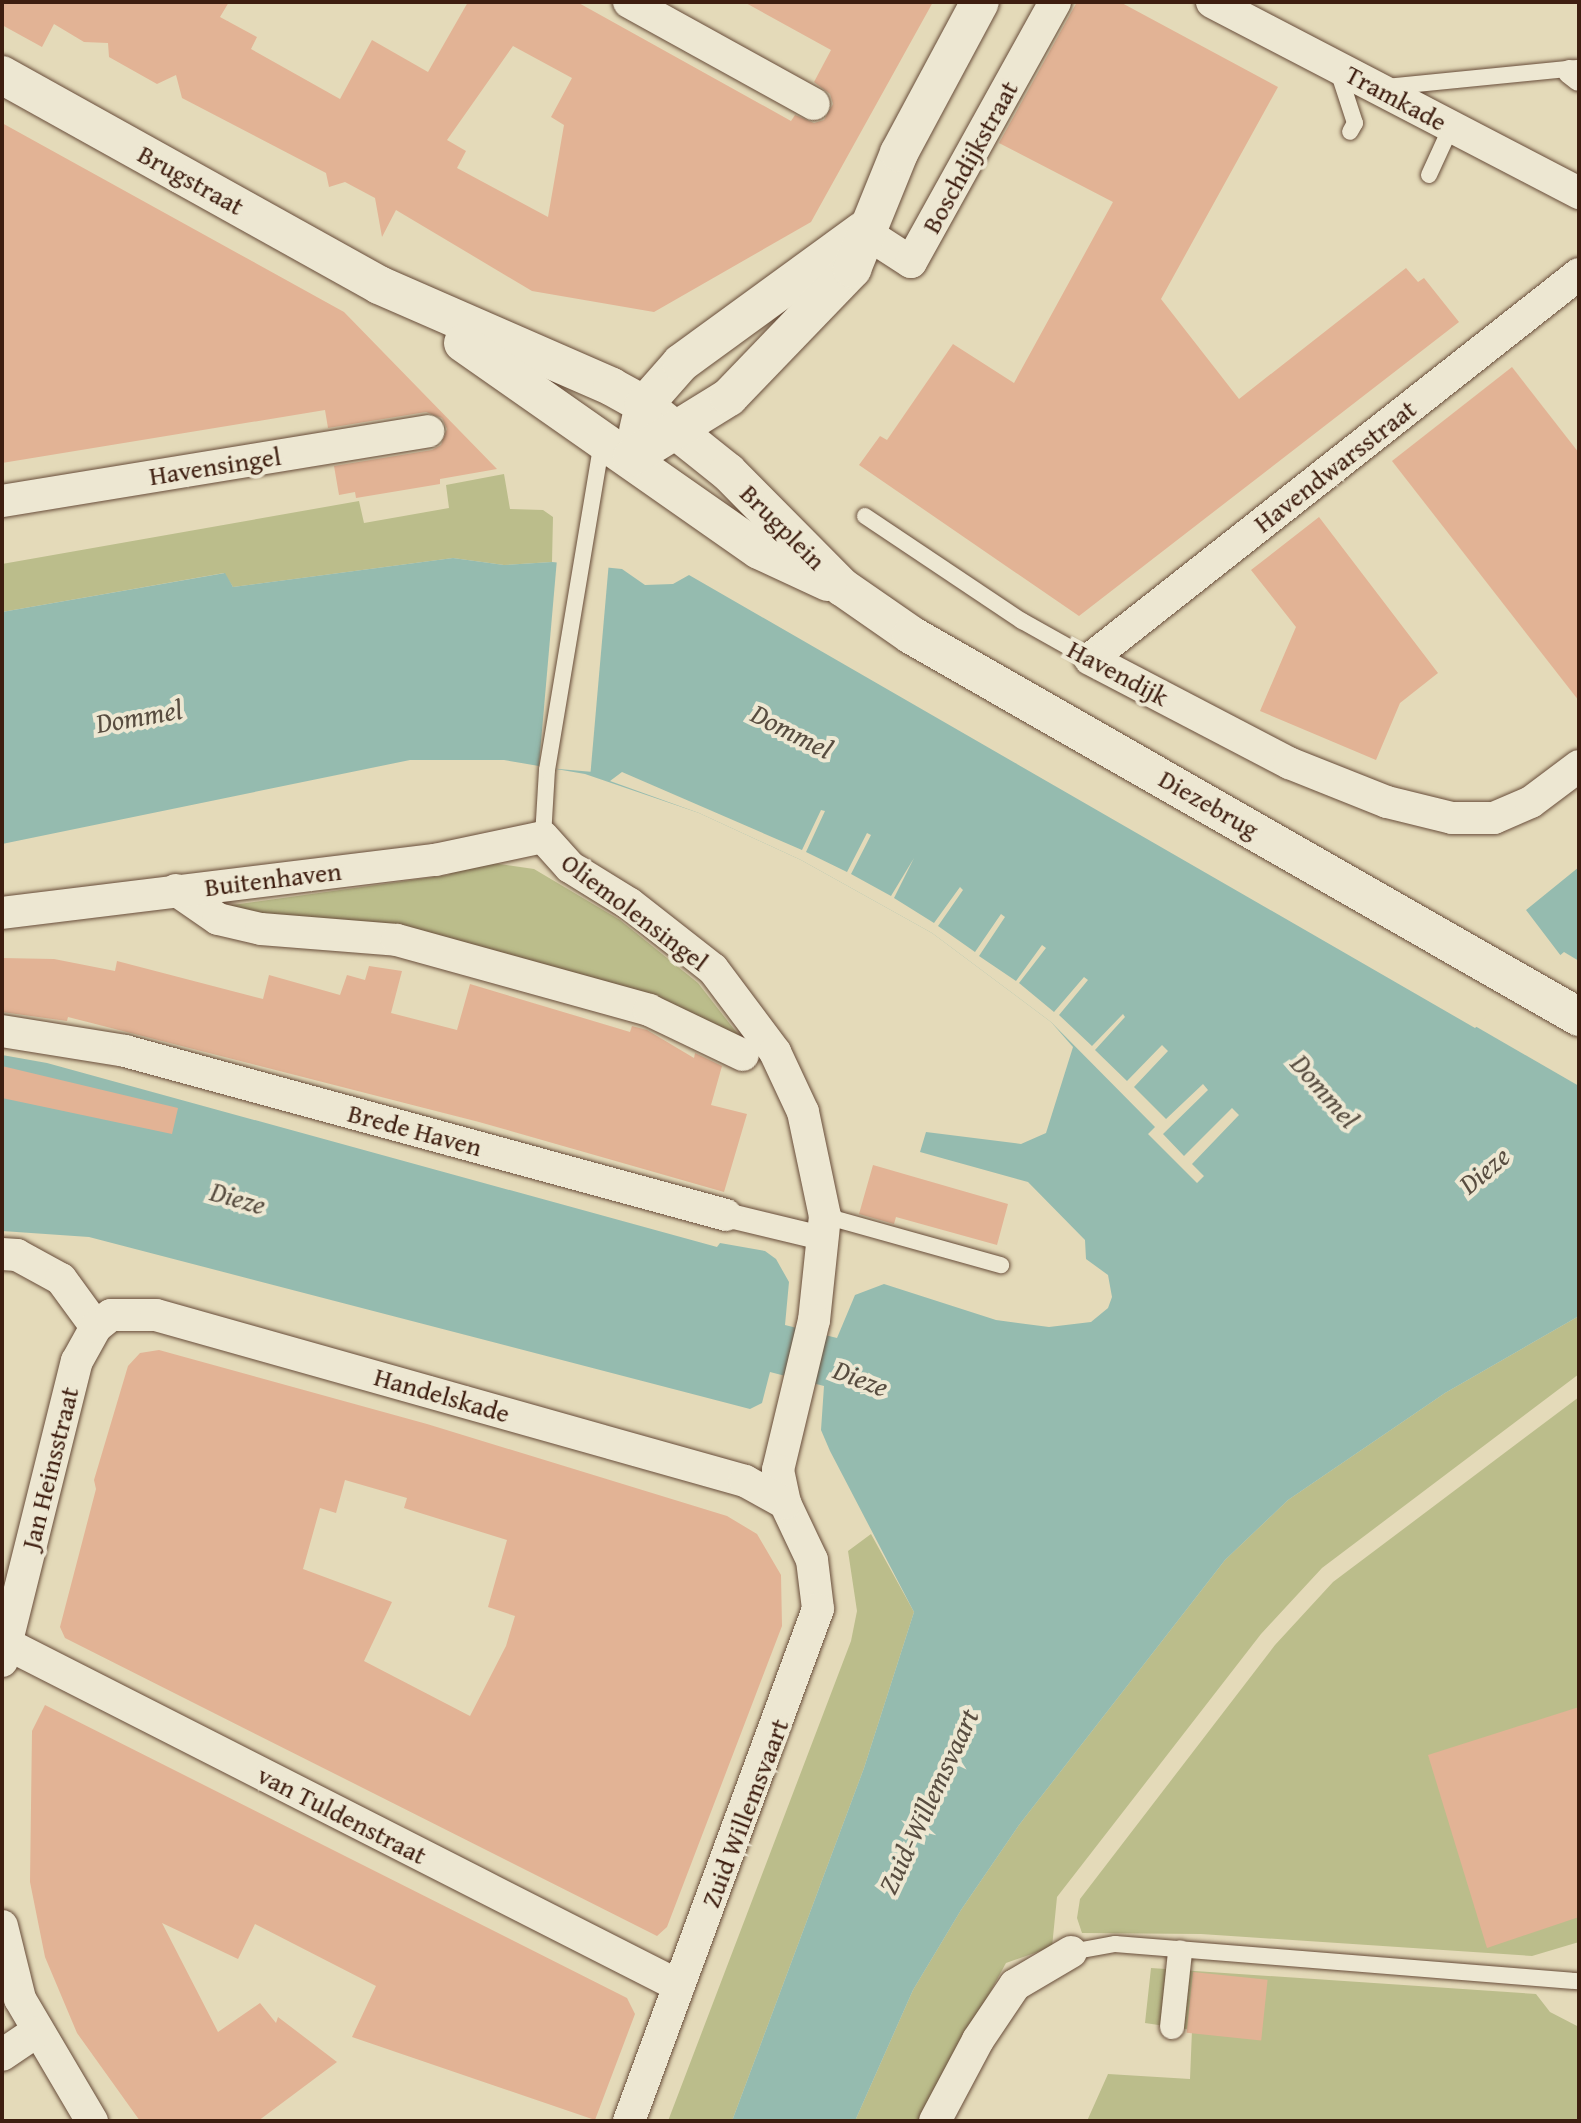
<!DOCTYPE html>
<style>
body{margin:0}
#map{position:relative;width:1581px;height:2123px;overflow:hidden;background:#e4dab9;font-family:"Gentium Book Plus",serif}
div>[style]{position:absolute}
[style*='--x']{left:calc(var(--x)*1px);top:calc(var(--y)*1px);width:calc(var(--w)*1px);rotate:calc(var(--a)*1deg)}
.green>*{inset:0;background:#bbbd8b}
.water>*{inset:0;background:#95bbaf}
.pier>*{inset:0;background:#e4dab9;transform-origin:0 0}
.building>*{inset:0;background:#e2b395;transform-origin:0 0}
.roads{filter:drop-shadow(0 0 2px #684d3a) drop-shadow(0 0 2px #684d3a)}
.service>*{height:16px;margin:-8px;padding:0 8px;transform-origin:8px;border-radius:8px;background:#ede7d2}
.pedestrian>*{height:24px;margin:-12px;padding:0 12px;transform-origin:12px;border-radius:12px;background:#ede7d2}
.minor>*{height:32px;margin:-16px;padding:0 16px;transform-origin:16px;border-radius:16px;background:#ede7d2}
.tertiary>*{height:38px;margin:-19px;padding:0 19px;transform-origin:19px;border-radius:19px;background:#ede7d2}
span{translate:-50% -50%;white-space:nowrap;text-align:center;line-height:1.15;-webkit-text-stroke:8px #ede7d2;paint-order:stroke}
.street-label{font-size:26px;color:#3e1e10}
.water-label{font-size:28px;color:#584d40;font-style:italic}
.frame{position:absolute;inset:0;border:4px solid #3e1e10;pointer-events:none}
</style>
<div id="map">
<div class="green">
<div style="clip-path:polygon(504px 474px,510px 509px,543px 510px,553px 517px,552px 562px,504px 565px,453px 558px,233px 587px,224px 573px,2px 612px,2px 564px,359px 501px,364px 523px,449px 508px,446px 485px)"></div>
<div style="clip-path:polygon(492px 863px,534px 869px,620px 920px,698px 983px,744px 1042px,225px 906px,448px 875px,457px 868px)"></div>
<div style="clip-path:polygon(1579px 1316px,1579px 1374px,1322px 1568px,1261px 1634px,1057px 1897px,1052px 1947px,1006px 1963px,920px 2121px,855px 2121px,913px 1990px,961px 1910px,1019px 1825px,1225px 1560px,1288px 1500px,1445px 1393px)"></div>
<div style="clip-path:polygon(1579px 1397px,1579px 1942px,1532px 1956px,1201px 1934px,1082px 1933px,1077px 1918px,1080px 1899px,1275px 1645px,1333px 1582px)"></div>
<div style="clip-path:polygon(871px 1534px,914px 1612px,864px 1768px,732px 2121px,668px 2121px,851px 1641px,857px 1611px,848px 1551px)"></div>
<div style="clip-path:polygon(1151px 1968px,1536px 1994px,1550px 2012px,1579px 2027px,1579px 2121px,1087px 2121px,1108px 2074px,1190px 2079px,1192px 2030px,1145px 2023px)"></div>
</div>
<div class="water">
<div style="clip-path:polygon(453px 558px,504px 565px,552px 562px,622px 569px,645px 585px,673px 584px,689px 575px,1475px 1028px,1561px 956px,1526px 910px,1579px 867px,1579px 1316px,1445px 1393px,1288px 1500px,1225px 1560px,1019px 1825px,961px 1910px,913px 1990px,855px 2121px,732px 2121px,864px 1768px,914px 1612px,830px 1451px,821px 1430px,824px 1386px,770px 1372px,762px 1403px,750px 1409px,89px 1237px,2px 1231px,2px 1055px,47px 1063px,717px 1247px,720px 1243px,765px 1251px,776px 1259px,789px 1282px,785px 1325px,837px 1338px,855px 1295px,884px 1284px,996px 1320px,1049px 1327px,1091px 1322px,1108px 1308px,1112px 1297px,1108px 1275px,1086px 1259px,1085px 1240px,1028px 1182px,920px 1152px,926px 1132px,1021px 1144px,1046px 1133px,1073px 1047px,1051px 1022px,932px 933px,801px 860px,699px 813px,585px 774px,504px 760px,410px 760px,2px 844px,2px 612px,225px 573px,233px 587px)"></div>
</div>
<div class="pier">
<div style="left:557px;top:559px;width:52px;height:209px;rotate:5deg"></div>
<div style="clip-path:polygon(622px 772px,802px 850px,821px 810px,825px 811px,806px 852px,847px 872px,867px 833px,871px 835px,851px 874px,891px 896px,914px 858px,894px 898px,934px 923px,960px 887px,963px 890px,938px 926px,975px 952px,1001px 914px,1005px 917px,979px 956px,1016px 981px,1042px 945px,1046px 948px,1019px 983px,1054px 1012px,1084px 977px,1088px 980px,1059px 1015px,1092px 1046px,1123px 1014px,1125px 1017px,1095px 1050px,1127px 1081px,1162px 1045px,1168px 1051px,1134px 1087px,1166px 1119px,1203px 1084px,1208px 1090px,1163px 1134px,1184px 1156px,1232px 1108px,1239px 1115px,1192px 1164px,1204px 1176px,1197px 1183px,1148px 1134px,1155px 1127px,1051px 1022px,932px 933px,801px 860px,699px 813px,610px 781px)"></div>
<div style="clip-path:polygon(1564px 952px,1579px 961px,1579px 1086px,1475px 1026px)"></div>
</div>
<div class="building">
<div style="clip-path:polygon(evenodd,2px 2px,229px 2px,220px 17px,257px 37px,251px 49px,340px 99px,372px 40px,428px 72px,468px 2px,577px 2px,791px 121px,795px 115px,814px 123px,824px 120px,833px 104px,830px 94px,814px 82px,831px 50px,744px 2px,933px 2px,811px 222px,654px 312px,532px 291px,396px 210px,382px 237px,375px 198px,345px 182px,329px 187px,326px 173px,182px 98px,176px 75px,157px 84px,109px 57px,108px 43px,84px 42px,54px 24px,42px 47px,2px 25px,2px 2px,513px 46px,572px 78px,551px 117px,564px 125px,548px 217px,457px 168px,466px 151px,447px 140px,513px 46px)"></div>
<div style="clip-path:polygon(1077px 2px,1120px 2px,1278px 87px,1161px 299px,1239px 399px,1406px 268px,1418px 282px,1424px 278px,1459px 322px,1079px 616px,859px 465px,880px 436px,887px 440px,953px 344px,1014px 383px,1113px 202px,999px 143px)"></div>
<div style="clip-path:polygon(2px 123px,344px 312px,497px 469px,440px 479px,440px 484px,356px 498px,355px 492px,339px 495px,334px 466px,432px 450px,441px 445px,447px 429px,442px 418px,426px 412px,328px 428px,325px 410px,2px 463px)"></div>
<div style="clip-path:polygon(1512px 367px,1579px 453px,1579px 701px,1392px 461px)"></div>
<div style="clip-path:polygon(1319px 517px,1438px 673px,1400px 703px,1376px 760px,1260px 711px,1296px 627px,1251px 570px)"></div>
<div style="clip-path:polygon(2px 958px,54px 959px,115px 971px,117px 961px,263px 999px,269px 975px,340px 995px,347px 975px,365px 980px,369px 966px,402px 971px,391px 1013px,457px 1030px,470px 984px,630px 1032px,632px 1026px,647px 1030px,694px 1058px,695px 1053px,722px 1066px,711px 1105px,747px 1114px,724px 1192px,479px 1122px,68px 1017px,67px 1021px,2px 1012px)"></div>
<div style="clip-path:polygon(2px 1066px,178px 1108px,172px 1134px,2px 1098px)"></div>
<div style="clip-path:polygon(873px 1165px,1008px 1204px,997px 1245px,896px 1217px,894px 1224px,859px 1214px)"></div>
<div style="clip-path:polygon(evenodd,159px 1350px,427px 1424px,727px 1516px,757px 1534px,781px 1575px,782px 1626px,667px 1927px,657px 1936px,65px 1638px,60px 1627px,96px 1489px,94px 1480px,128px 1366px,140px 1353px,159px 1350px,345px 1480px,407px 1498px,404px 1508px,507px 1540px,488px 1607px,515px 1616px,506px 1646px,470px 1716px,364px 1661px,392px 1602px,303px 1569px,320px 1508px,336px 1513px,345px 1480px)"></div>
<div style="clip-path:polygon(45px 1705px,627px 1998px,635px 2014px,595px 2120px,352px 2037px,376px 1986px,255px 1924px,238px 1959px,162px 1923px,218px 2032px,260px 2003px,276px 2023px,278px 2017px,337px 2062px,258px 2121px,140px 2121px,77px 2033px,45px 1957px,30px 1882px,32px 1731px)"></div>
<div style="clip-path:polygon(1579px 1707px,1579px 1917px,1487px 1948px,1428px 1755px)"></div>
<div style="left:1193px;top:1972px;width:75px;height:61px;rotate:6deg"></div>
</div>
<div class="roads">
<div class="service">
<div style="--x:1337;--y:68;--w:58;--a:71.9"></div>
<div style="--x:1355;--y:123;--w:10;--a:119"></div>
<div style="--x:1386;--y:87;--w:192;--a:-5.7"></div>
<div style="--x:1429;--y:175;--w:53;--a:-65.4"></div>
<div style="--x:865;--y:516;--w:189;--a:33.8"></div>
<div style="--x:1022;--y:621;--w:78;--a:29.2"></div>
<div style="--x:543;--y:837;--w:67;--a:-86.6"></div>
<div style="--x:547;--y:770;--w:335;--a:-80.5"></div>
<div style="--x:825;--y:1216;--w:183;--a:15.6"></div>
<div style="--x:1071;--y:1952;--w:45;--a:-10.3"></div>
<div style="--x:1115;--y:1944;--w:465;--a:4.6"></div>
</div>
<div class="pedestrian">
<div style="--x:1570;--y:72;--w:11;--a:38"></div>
<div style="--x:726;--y:1215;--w:103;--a:13.5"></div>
<div style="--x:1172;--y:2027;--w:75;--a:-83.9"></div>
</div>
<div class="minor">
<div style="--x:629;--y:2;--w:211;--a:28.9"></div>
<div style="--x:1212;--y:2;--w:414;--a:27.5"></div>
<div style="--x:863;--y:231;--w:57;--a:32.9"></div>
<div style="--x:911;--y:262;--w:297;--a:-61"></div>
<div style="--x:1579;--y:274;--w:622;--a:141.79"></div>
<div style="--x:1090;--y:659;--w:225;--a:27.6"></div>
<div style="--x:1289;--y:763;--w:105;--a:21.7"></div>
<div style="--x:1387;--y:802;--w:67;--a:13.8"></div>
<div style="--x:1452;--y:818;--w:42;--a:0"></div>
<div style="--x:1494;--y:818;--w:40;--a:-23.4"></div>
<div style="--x:1531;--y:802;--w:60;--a:-36.9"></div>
<div style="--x:2;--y:501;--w:432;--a:-9.3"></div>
<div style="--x:176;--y:890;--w:51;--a:34.6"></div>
<div style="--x:218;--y:919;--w:44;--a:13.1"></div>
<div style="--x:261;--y:929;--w:136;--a:4.6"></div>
<div style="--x:397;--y:940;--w:262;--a:15.5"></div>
<div style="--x:649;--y:1010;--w:104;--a:25.6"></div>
<div style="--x:2;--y:913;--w:436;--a:-7"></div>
<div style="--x:435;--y:860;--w:110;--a:-12"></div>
<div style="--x:543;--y:837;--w:40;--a:48"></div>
<div style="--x:570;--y:867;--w:70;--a:31.7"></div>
<div style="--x:630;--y:904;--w:105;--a:38.1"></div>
<div style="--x:713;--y:969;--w:104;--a:53.2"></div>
<div style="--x:775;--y:1052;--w:66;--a:65"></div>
<div style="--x:803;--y:1112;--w:106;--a:78.1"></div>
<div style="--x:825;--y:1216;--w:105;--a:96"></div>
<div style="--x:814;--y:1320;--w:154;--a:103.5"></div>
<div style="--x:778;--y:1470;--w:34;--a:78"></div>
<div style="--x:785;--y:1503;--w:63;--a:64.7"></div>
<div style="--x:812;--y:1560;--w:49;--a:83"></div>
<div style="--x:818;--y:1609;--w:546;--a:110.26"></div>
<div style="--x:2;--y:1031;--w:125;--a:9.2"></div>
<div style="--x:125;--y:1051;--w:623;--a:15.26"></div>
<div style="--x:2;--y:1254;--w:15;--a:4"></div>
<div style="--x:17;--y:1255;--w:50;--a:28.6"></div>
<div style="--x:61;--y:1279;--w:59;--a:53.9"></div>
<div style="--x:5;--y:1643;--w:756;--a:26.97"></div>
<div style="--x:2;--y:1661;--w:309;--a:-76"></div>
<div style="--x:77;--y:1361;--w:39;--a:-61"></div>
<div style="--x:96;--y:1327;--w:19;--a:-39"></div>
<div style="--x:111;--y:1315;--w:45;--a:0"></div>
<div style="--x:156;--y:1315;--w:612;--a:15.74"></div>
<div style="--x:745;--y:1481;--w:46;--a:28.8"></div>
<div style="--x:2;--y:1926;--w:75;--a:76.1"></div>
<div style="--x:20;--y:1999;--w:142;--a:59.5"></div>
<div style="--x:2;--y:2055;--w:41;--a:-34.1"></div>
<div style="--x:935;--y:2121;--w:92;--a:-62"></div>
<div style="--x:978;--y:2040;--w:66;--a:-56.1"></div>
<div style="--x:1015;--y:1985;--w:65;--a:-30.5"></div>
</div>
<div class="tertiary">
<div style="--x:2;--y:75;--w:432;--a:29.1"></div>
<div style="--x:379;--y:285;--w:254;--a:23.6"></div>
<div style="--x:612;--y:387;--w:37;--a:29"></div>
<div style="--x:644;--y:405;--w:107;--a:38.6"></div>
<div style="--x:728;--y:472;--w:162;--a:45.3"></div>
<div style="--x:842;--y:587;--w:84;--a:34.8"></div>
<div style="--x:911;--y:635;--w:770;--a:29.76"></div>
<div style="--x:463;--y:343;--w:361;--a:35"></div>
<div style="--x:759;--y:550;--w:76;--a:24.9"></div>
<div style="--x:638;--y:431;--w:27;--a:-77"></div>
<div style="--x:644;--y:405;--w:56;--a:-48.6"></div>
<div style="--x:681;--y:363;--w:224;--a:-36.1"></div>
<div style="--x:632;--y:457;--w:114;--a:-31.7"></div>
<div style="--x:729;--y:397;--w:178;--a:-46.1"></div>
<div style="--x:852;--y:269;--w:125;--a:-67.9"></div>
<div style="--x:899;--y:153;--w:171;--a:-61.8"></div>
</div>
</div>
<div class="street-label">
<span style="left:1396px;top:98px;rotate:28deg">Tramkade</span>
<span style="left:970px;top:157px;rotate:-61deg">Boschdijkstraat</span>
<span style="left:191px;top:180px;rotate:29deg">Brugstraat</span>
<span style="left:215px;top:466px;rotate:-9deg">Havensingel</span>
<span style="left:1335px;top:466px;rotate:-38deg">Havendwarsstraat</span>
<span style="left:783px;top:527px;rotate:45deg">Brugplein</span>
<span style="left:1118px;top:673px;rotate:28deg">Havendijk</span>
<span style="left:1209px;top:804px;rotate:30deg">Diezebrug</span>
<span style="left:273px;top:879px;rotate:-7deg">Buitenhaven</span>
<span style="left:635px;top:912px;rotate:37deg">Oliemolensingel</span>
<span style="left:415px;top:1130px;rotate:15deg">Brede Haven</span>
<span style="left:442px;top:1395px;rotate:16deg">Handelskade</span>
<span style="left:50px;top:1468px;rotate:-76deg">Jan Heinsstraat</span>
<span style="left:745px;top:1813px;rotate:-69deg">Zuid Willemsvaart</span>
<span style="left:342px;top:1815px;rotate:27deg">van Tuldenstraat</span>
</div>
<div class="water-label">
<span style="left:139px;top:716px;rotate:-10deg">Dommel</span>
<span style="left:792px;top:731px;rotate:27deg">Dommel</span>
<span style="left:1325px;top:1091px;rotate:49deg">Dommel</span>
<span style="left:1484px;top:1170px;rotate:-40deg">Dieze</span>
<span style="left:238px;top:1198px;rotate:16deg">Dieze</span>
<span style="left:861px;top:1378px;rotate:21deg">Dieze</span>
<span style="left:928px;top:1801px;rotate:-65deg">Zuid-Willemsvaart</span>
</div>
<div class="frame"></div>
</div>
